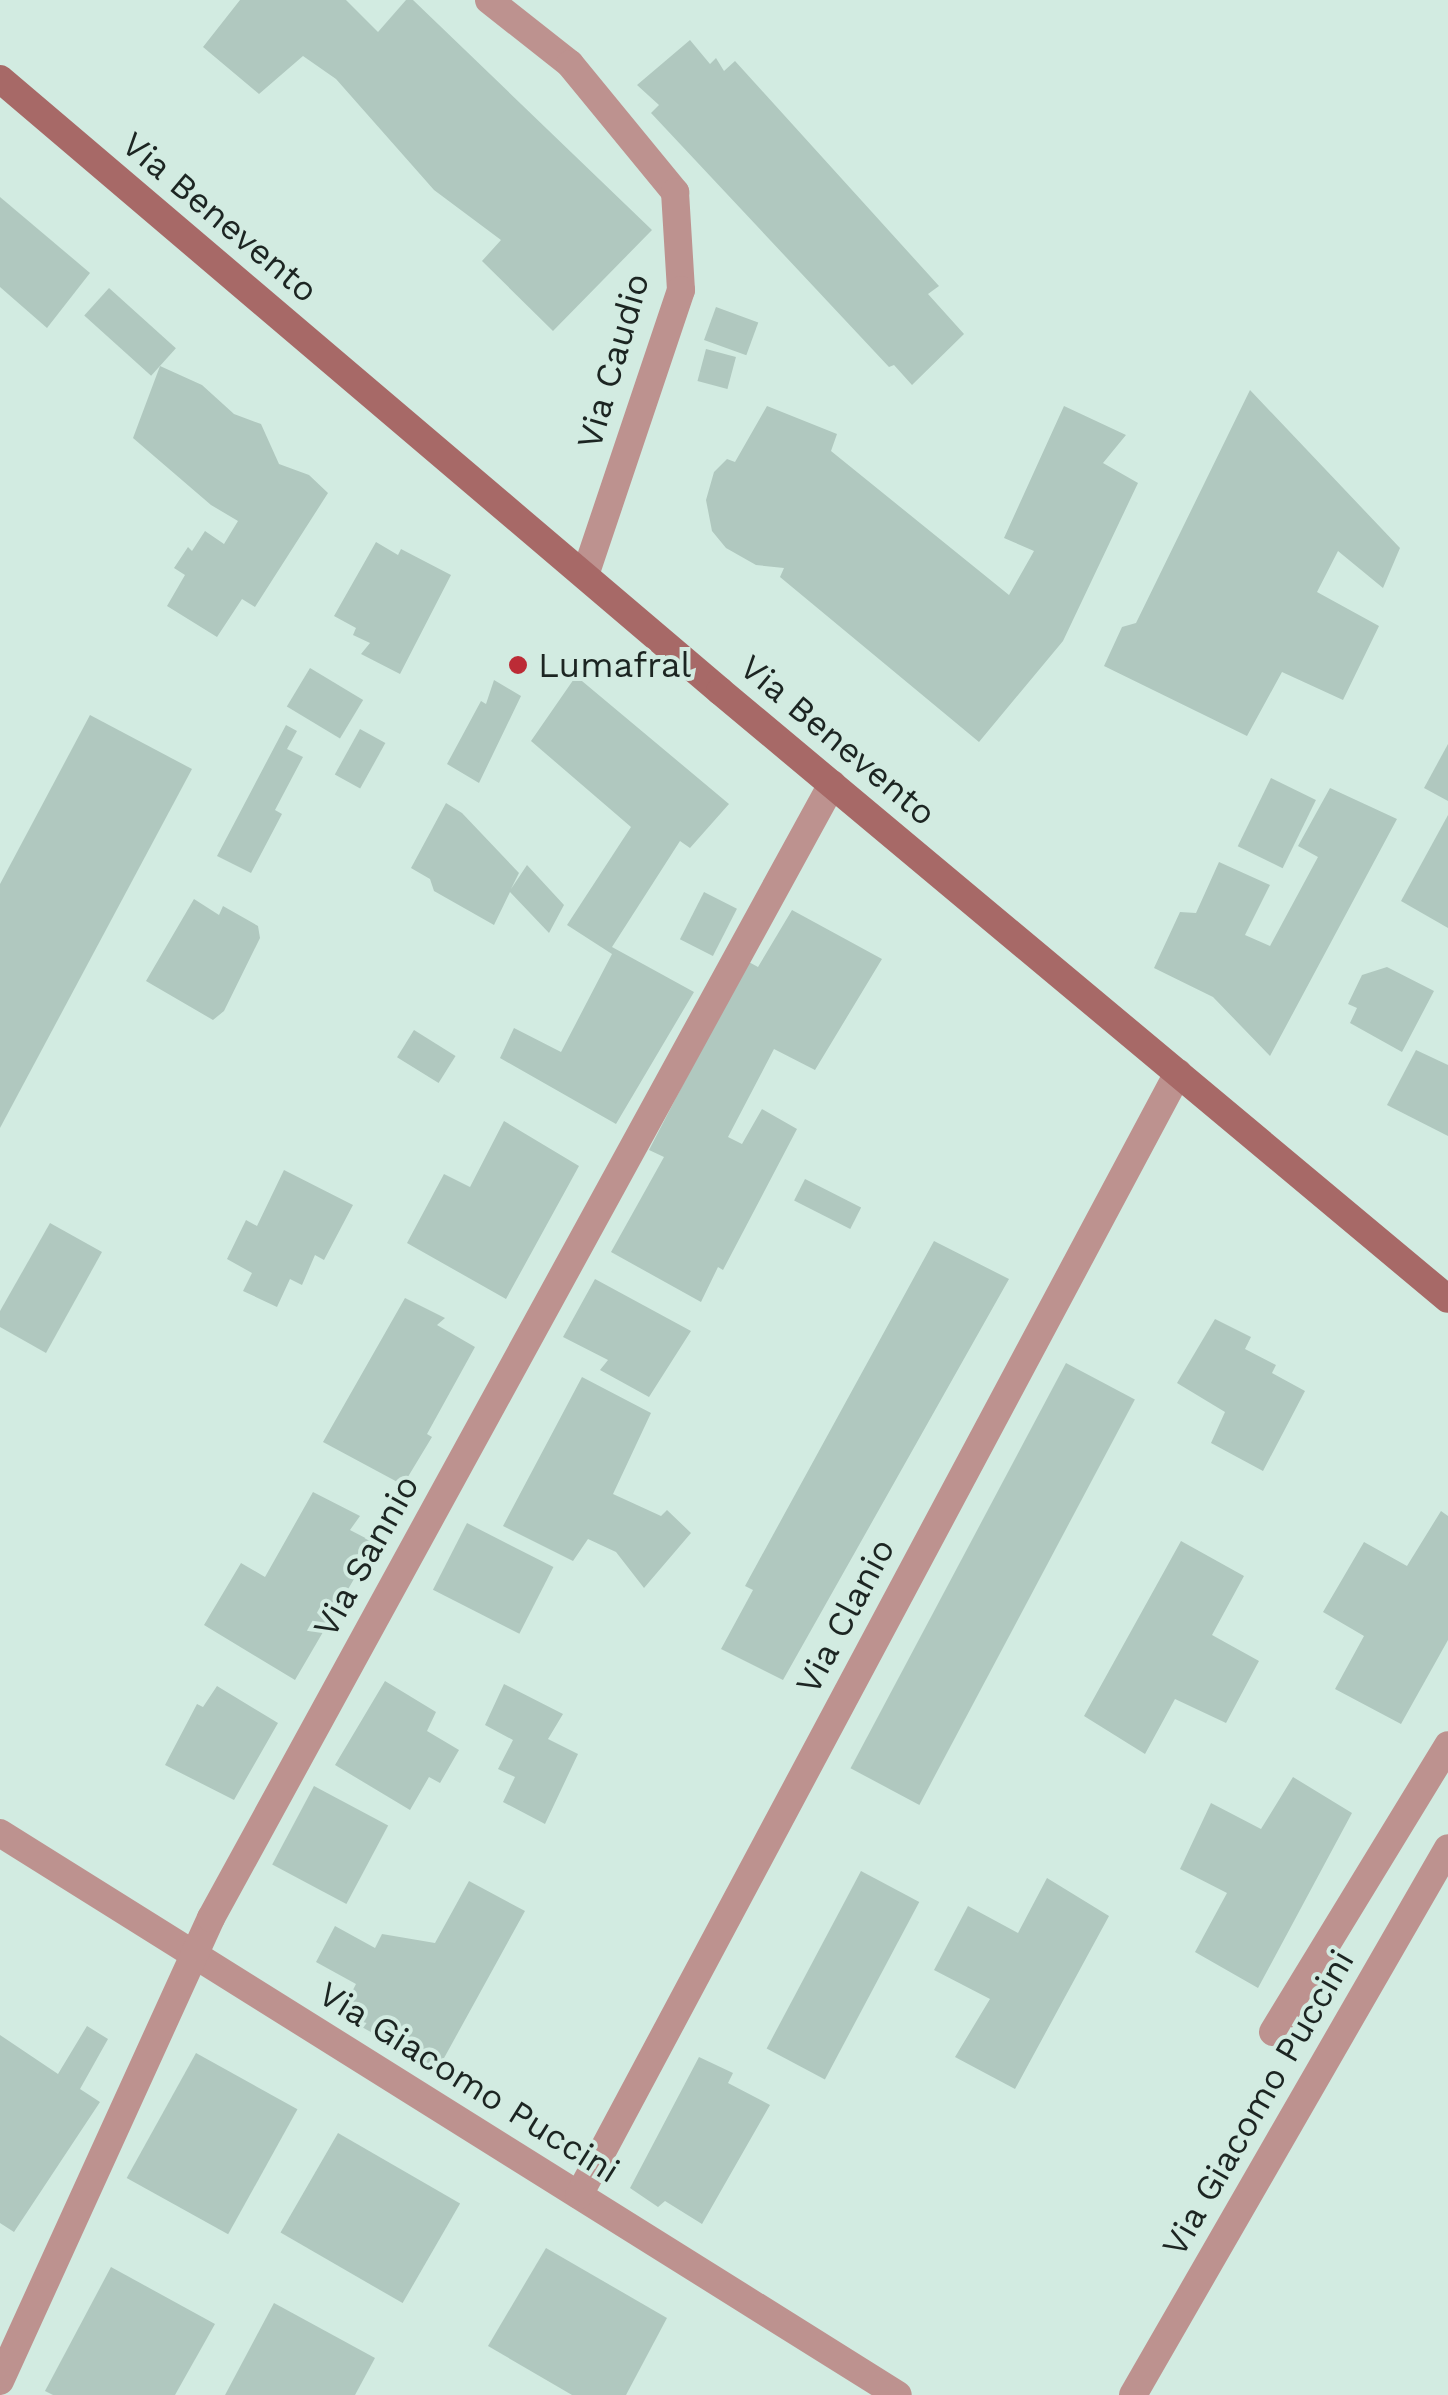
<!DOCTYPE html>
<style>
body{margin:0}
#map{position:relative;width:1448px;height:2395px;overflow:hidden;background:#d2ebe1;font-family:"Work Sans",sans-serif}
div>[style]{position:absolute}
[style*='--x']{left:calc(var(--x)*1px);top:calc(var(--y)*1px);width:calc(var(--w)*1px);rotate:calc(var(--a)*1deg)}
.building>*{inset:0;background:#b0c8bf;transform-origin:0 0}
.minor>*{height:28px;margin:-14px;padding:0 14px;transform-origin:14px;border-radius:14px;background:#bd928f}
.secondary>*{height:28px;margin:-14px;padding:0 14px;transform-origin:14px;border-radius:14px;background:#a76967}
.dots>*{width:28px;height:28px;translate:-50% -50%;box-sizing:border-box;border:5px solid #d2ebe1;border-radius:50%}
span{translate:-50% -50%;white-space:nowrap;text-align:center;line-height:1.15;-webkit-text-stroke:8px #d2ebe1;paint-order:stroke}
.street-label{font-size:35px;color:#1c2522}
.poi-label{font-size:35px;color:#1c2522}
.left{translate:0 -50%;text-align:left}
</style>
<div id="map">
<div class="building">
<div style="clip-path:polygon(240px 0,346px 0,378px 32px,406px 0,413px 0,652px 230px,553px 331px,482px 261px,501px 240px,434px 190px,336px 79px,303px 56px,259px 94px,203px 47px)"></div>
<div style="clip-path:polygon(690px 40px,710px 64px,716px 58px,724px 71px,735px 61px,939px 286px,928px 294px,964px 334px,912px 385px,894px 365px,889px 367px,651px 113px,659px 105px,637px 85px)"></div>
<div style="clip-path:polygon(0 197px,90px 273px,47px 328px,0 287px)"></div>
<div style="left:109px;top:288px;width:90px;height:37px;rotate:42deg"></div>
<div style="left:716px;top:307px;width:45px;height:35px;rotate:20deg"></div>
<div style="left:706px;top:349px;width:31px;height:33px;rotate:15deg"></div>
<div style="clip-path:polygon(160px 366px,202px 385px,234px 414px,261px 424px,279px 464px,309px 475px,328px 493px,255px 607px,242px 599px,217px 637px,167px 606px,185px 575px,174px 568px,188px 547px,192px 551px,205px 531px,224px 544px,238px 521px,211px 505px,133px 438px)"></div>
<div style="clip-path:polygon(1250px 390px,1400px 548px,1383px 588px,1338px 551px,1317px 592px,1379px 626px,1343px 700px,1282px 672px,1247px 736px,1104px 666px,1122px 627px,1136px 623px)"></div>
<div style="clip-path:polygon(767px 406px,837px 434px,831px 451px,1009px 595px,1034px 551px,1004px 538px,1064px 406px,1126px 435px,1103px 463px,1138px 483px,1063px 641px,979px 742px,780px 577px,784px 568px,756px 565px,726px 548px,712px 531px,706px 500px,714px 472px,727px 459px,735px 462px)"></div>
<div style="clip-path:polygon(376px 542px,398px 555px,401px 549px,451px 575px,400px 674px,361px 654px,370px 643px,353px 635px,356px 628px,334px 616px)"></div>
<div style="left:310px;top:668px;width:62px;height:45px;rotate:31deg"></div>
<div style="clip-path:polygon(576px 676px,729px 804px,690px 848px,680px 841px,612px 947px,694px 992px,616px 1124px,500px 1058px,514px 1028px,561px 1052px,612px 954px,567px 925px,631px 827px,531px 741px)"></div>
<div style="clip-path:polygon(494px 680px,521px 696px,479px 783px,447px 764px,481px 701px,486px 704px)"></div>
<div style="clip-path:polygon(90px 715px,192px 769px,0 1128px,0 884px)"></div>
<div style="clip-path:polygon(286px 725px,297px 731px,287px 749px,303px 757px,275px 810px,282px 814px,251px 873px,217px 856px)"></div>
<div style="left:360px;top:729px;width:29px;height:52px;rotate:29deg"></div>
<div style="clip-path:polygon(1448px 744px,1448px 801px,1424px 788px)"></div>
<div style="left:1271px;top:778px;width:50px;height:76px;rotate:26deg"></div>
<div style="clip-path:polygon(1330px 788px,1397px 819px,1270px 1056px,1213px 997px,1154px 968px,1180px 912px,1196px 913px,1219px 862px,1270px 885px,1245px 935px,1270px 946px,1318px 857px,1298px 846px)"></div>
<div style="clip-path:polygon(446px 803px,462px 813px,519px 873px,511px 889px,527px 865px,564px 905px,549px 933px,510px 892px,494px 925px,434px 891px,430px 879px,411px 868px)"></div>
<div style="clip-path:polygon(1448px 815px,1448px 928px,1401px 901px)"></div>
<div style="left:704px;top:892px;width:37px;height:53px;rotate:27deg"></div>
<div style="clip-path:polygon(194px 899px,219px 915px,223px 906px,258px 926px,260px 938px,224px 1011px,213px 1020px,146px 981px)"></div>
<div style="clip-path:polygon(792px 910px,882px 959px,815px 1070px,774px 1049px,728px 1137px,742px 1144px,762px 1109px,797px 1129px,723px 1270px,718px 1267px,701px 1302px,611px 1252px,664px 1157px,649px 1150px,747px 961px,758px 967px)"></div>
<div style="clip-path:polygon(1387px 967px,1434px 991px,1402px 1052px,1350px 1023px,1357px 1008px,1348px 1004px,1362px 975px)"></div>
<div style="left:414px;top:1030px;width:49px;height:32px;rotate:32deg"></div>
<div style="clip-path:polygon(1416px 1050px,1448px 1065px,1448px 1136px,1387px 1105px)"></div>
<div style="clip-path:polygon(504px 1121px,579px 1166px,506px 1299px,407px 1243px,444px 1174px,470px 1187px)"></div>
<div style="clip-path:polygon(284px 1170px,353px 1205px,324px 1260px,315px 1255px,302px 1285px,290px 1279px,277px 1307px,243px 1291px,252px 1273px,227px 1259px,246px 1220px,257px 1226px)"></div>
<div style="left:805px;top:1179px;width:63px;height:24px;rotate:27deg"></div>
<div style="clip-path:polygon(50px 1223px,102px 1252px,46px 1353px,0 1327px,0 1311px)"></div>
<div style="clip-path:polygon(934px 1241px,1009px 1279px,783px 1680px,721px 1649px,753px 1590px,745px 1586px)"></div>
<div style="clip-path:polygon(595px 1279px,691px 1331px,649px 1397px,600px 1370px,608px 1360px,563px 1337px)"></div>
<div style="clip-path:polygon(405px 1298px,445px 1318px,437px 1325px,475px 1347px,427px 1434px,432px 1437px,403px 1485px,323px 1442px)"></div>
<div style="clip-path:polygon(1215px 1319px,1251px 1337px,1245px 1349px,1276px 1365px,1272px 1373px,1305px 1391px,1263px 1471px,1211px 1443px,1225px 1412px,1177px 1383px)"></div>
<div style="left:1066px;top:1363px;width:78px;height:459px;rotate:28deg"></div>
<div style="clip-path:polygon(582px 1377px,651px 1413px,613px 1494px,661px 1516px,667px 1510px,691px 1533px,644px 1588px,616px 1552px,588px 1539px,573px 1561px,503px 1526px)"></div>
<div style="clip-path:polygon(313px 1492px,360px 1516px,350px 1530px,375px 1543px,295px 1680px,204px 1625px,241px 1563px,265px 1577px)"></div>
<div style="clip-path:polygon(1441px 1511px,1448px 1516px,1448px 1640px,1401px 1724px,1335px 1689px,1364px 1636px,1323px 1612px,1364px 1542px,1407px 1566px)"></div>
<div style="left:467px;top:1523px;width:97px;height:75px;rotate:27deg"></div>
<div style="clip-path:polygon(1181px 1541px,1244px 1576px,1212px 1635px,1259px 1661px,1226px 1723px,1175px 1699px,1145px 1754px,1084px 1716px)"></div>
<div style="clip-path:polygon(385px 1681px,436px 1712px,427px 1731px,459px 1750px,440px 1783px,429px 1777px,410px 1810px,335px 1765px)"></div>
<div style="clip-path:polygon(504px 1684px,563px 1714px,548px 1739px,578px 1754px,545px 1824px,503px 1802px,515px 1777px,498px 1769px,513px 1740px,485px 1725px)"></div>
<div style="clip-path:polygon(217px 1686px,278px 1723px,234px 1800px,165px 1765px,197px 1704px,203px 1707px)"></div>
<div style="clip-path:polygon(1293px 1777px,1352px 1813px,1258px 1988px,1195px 1952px,1227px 1893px,1180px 1869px,1211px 1803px,1261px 1829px)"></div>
<div style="left:314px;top:1786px;width:84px;height:89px;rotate:28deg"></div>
<div style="left:861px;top:1871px;width:66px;height:201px;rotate:28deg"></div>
<div style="clip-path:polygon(1047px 1878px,1109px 1916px,1015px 2089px,955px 2057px,990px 1999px,934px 1970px,968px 1906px,1018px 1933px)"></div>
<div style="clip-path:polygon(469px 1881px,525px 1911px,438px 2069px,340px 2015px,356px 1984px,316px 1962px,335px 1926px,375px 1948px,382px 1934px,435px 1943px)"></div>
<div style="clip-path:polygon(87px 2026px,108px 2039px,80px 2089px,100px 2102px,14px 2232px,0 2223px,0 2035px,58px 2074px)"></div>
<div style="left:196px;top:2053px;width:116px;height:143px;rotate:29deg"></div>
<div style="clip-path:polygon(699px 2057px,733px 2073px,728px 2083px,770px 2105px,702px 2224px,665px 2201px,658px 2207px,630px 2188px)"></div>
<div style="left:338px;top:2133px;width:141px;height:115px;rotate:30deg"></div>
<div style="clip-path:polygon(546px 2248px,667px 2318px,626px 2395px,572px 2395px,488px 2346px)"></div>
<div style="clip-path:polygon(111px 2267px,215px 2324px,175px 2395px,53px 2395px,45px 2391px)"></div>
<div style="clip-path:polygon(274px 2303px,375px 2358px,355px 2395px,225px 2395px)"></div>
</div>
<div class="minor">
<div style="--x:489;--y:0;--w:103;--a:38.3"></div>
<div style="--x:570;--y:64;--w:166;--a:50.6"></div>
<div style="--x:675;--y:192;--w:98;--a:86.5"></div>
<div style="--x:681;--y:290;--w:301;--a:108.6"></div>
<div style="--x:0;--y:1833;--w:1059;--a:32.04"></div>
<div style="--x:1273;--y:2032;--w:336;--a:-58.6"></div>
<div style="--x:579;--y:2195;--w:1272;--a:-61.9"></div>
<div style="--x:0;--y:2381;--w:509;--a:-65.5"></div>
<div style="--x:211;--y:1918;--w:1293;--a:-61.29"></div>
<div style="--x:1133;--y:2395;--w:631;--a:-60.06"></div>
</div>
<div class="secondary">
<div style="--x:0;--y:79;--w:945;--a:40.36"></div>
<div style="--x:720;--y:691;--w:948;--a:39.87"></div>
</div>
<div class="dots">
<div style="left:518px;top:665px;background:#bc2b36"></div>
</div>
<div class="street-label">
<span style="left:220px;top:217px;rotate:40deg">Via Benevento</span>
<span style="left:613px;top:361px;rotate:-74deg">Via Caudio</span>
<span style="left:838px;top:740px;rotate:40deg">Via Benevento</span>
<span style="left:366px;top:1556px;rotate:-61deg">Via Sannio</span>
<span style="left:845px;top:1616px;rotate:-62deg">Via Clanio</span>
<span style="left:469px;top:2082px;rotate:32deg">Via Giacomo Puccini</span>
<span style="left:1258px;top:2103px;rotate:-60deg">Via Giacomo Puccini</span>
</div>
<div class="poi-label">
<span class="left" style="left:538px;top:665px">Lumafral</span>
</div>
</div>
